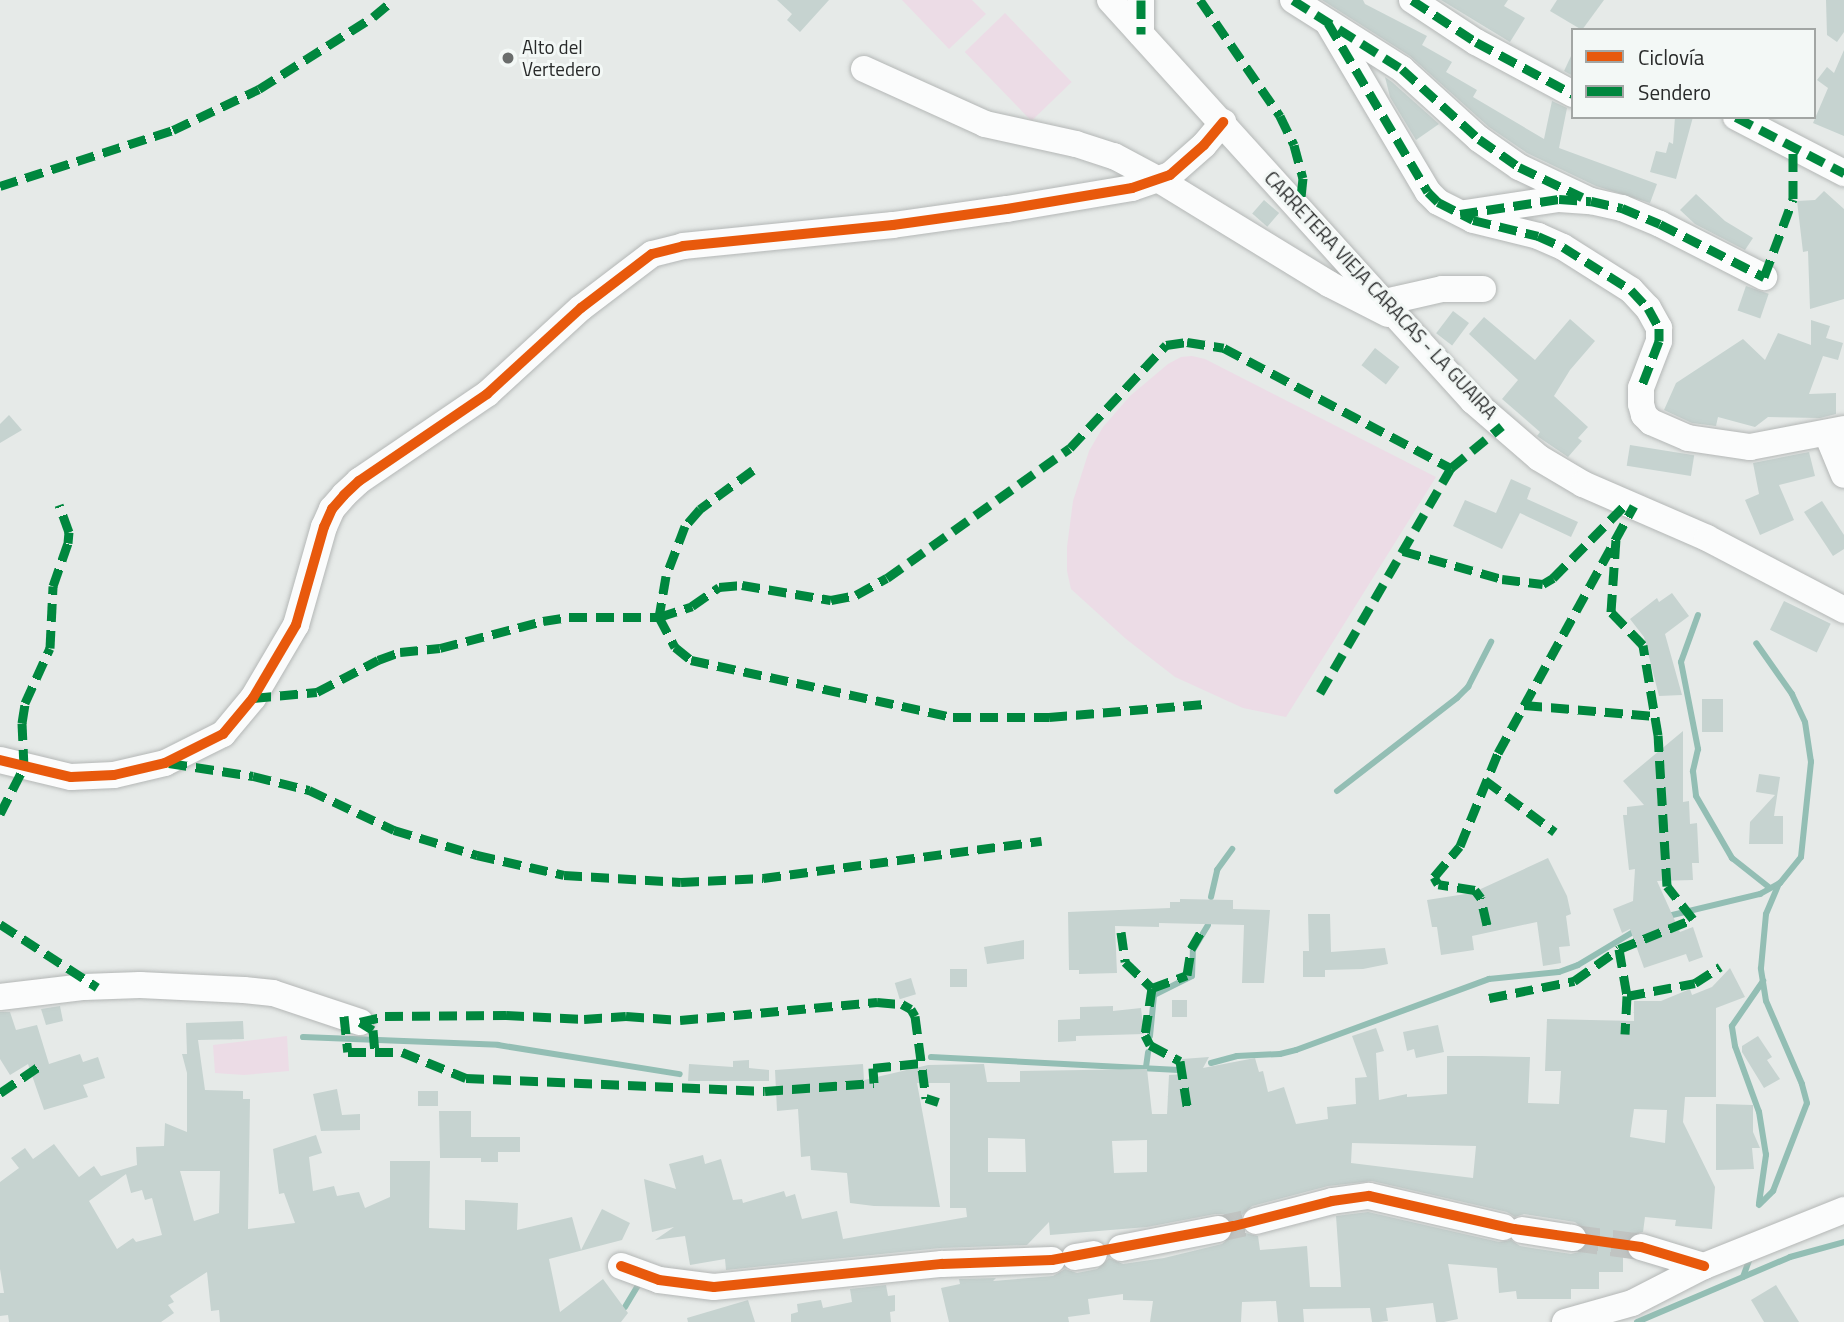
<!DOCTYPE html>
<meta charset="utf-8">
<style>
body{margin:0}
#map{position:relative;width:1844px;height:1322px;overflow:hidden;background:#e6eae8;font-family:"Titillium Web",sans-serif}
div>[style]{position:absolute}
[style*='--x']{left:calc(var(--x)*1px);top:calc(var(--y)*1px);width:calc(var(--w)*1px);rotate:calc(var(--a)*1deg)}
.green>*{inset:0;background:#ecdce6;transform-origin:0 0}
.stream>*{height:6px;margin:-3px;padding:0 3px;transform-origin:3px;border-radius:3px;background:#93beb4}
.building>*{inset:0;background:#c6d3d0;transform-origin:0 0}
.minor-tunnel>*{height:26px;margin-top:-13px;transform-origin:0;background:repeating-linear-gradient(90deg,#c0c4c2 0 26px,transparent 0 39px)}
.roads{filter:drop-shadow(0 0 2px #b4b7b6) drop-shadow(0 0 2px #b4b7b6)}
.minor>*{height:26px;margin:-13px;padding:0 13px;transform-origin:13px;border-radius:13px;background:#fbfcfc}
.quiet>*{height:9px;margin-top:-4.5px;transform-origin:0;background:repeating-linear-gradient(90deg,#00873e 0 18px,transparent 0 27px)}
.cycleway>*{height:10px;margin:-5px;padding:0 5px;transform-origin:5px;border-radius:5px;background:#e8590c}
.dots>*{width:19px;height:19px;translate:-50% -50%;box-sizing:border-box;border:4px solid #f3f8f6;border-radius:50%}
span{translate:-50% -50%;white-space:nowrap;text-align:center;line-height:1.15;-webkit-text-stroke:6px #f3f8f6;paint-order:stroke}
.poi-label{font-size:19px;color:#282a2a}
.left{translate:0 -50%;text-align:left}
.street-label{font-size:19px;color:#282a2a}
.legend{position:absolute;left:1571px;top:28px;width:245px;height:91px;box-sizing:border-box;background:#f3f8f6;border:2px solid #a2a6a4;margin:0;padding:9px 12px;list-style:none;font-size:21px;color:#282a2a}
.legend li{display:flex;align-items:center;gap:14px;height:35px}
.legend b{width:35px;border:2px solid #a2a6a4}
</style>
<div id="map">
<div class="green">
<div style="clip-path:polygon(902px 0,972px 0,986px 14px,949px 49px)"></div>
<div style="left:1005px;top:13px;width:96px;height:56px;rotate:46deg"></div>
<div style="clip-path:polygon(1192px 356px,1205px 359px,1436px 477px,1286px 717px,1243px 708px,1175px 677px,1126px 639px,1071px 589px,1067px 571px,1067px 547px,1073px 501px,1089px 451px,1103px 427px,1130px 396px,1168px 364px,1181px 357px)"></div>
<div style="clip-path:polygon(287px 1036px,289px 1071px,244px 1075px,215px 1073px,213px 1045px)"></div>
</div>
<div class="stream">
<div style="--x:1698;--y:615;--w:50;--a:109.9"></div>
<div style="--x:1681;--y:662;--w:89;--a:78.9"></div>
<div style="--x:1698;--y:749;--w:23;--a:103"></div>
<div style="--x:1693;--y:771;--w:25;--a:83"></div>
<div style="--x:1696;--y:796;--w:72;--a:59.9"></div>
<div style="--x:1732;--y:858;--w:48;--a:38.3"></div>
<div style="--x:1337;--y:791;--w:152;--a:-37.8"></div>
<div style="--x:1457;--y:698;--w:16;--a:-45"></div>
<div style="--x:1468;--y:687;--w:51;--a:-62.9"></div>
<div style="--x:1211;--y:897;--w:28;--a:-77"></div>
<div style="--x:1217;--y:870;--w:26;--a:-54"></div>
<div style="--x:1664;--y:917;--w:99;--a:-13.5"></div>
<div style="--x:1760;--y:894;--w:23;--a:-29"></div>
<div style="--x:1780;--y:883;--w:33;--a:-51"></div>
<div style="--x:1801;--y:857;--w:96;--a:-84"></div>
<div style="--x:1811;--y:762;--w:40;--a:-98.5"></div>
<div style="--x:1805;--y:722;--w:31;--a:-115"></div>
<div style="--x:1792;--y:694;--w:62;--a:-125.2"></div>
<div style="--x:1150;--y:1036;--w:41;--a:-84.4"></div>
<div style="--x:1154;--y:995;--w:42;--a:-26.6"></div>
<div style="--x:1192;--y:976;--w:26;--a:-88"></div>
<div style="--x:1193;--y:950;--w:29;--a:-59"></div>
<div style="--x:303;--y:1037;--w:195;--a:2.3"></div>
<div style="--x:498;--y:1045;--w:184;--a:9.1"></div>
<div style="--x:931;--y:1057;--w:248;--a:3"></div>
<div style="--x:1211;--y:1063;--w:27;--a:-15"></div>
<div style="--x:1237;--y:1056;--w:43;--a:-2.7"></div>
<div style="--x:1280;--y:1054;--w:16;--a:-14"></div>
<div style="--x:1296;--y:1050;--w:206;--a:-20.2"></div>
<div style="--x:1489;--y:979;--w:70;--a:-5.7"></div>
<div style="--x:1559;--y:972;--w:20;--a:-20"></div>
<div style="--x:1578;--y:965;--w:70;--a:-31"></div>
<div style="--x:1146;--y:1067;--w:15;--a:-82"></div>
<div style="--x:1759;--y:1203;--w:49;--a:-81.7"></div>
<div style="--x:1766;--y:1155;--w:44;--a:-99.2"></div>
<div style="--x:1759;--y:1112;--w:70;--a:-110"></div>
<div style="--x:1735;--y:1046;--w:20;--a:-99"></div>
<div style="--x:1732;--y:1026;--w:55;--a:-55.4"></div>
<div style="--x:1759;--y:1205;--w:20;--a:-45"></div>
<div style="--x:1773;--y:1191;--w:94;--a:-68.9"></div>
<div style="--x:1807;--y:1103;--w:20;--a:-105"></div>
<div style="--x:1802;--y:1084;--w:90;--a:-113.4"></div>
<div style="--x:1766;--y:1001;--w:33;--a:-99"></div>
<div style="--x:1761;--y:968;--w:54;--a:-84.7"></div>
<div style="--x:1766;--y:914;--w:33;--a:-67"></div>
<div style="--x:1743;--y:1277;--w:23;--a:-70"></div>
<div style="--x:625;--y:1307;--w:26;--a:-59"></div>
<div style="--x:1637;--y:1322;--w:166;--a:-23"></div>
<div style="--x:1790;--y:1257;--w:56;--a:-15.5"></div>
</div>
<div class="building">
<div style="clip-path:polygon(777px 0,829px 0,800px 32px,787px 20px,792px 14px)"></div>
<div style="clip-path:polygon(1322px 0,1363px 0,1365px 4px,1427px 36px,1422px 45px,1452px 62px,1446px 72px,1477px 90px,1473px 97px,1544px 139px,1552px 101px,1567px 108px,1559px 148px,1657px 184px,1650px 203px,1596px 186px,1527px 153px,1489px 127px,1410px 56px)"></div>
<div style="clip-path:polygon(1441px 0,1508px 0,1504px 6px,1525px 18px,1510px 42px)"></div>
<div style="clip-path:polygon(1557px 0,1604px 0,1582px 30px,1550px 11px)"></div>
<div style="clip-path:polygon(1826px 0,1844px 0,1844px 32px,1837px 42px,1827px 35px)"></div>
<div style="clip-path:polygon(1844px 50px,1844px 136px,1813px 123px,1828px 88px,1817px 80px,1827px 67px,1834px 73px)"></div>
<div style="clip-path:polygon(1572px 54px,1573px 54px,1573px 76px,1564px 71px)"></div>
<div style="clip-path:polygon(1385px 77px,1392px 82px,1439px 124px,1416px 140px,1390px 97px)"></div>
<div style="clip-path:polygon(1675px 117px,1693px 117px,1676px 179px,1650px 172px,1656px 151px,1666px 153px,1669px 142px,1673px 144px)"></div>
<div style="clip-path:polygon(1824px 191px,1844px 209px,1844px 299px,1810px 309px,1808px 251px,1803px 252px,1797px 201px,1815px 200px)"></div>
<div style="clip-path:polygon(1696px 194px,1725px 221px,1753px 238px,1745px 250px,1695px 224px,1680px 210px)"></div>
<div style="left:1264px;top:200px;width:20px;height:18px;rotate:41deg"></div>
<div style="left:1746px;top:286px;width:24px;height:26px;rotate:19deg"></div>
<div style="left:1453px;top:311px;width:20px;height:28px;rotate:37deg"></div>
<div style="clip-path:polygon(1484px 317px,1535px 360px,1570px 319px,1595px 341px,1570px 370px,1554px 396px,1588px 427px,1578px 438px,1582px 441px,1568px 457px,1537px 436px,1540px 432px,1502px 399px,1518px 380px,1469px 334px)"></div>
<div style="clip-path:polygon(1811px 320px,1830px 326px,1826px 338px,1843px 343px,1838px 360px,1823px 356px,1809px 394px,1836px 393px,1836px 414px,1820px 418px,1768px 417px,1755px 427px,1718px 417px,1716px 426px,1692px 423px,1664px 410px,1676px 383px,1743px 339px,1765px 360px,1778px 333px,1811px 345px)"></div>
<div style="left:1375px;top:348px;width:31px;height:22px;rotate:38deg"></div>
<div style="clip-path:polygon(9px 415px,22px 430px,0 443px,0 424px)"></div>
<div style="left:1630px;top:445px;width:65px;height:21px;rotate:9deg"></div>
<div style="clip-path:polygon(1809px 452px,1815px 476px,1779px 485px,1794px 520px,1760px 535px,1745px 500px,1759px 494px,1753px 463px)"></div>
<div style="clip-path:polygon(1511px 479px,1531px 488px,1527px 499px,1578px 522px,1571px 537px,1520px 513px,1502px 549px,1453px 526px,1465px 500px,1496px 513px)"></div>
<div style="clip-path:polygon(1822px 501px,1844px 535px,1844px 549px,1833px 556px,1804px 512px)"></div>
<div style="clip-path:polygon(1672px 593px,1689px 616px,1665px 634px,1682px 695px,1659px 696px,1644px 637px,1630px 619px,1657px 598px,1659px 602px)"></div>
<div style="left:1784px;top:601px;width:52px;height:32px;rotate:26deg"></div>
<div style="left:1702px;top:699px;width:21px;height:33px"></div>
<div style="clip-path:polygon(1683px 731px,1683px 802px,1689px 801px,1690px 824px,1697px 823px,1699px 863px,1692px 863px,1693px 880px,1657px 881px,1680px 932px,1693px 927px,1703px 957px,1689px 962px,1686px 954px,1644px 968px,1630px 929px,1622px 933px,1613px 909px,1633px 901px,1635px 869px,1629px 870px,1623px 815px,1627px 815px,1627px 807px,1644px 805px,1623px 781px)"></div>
<div style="clip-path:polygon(1759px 774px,1780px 777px,1774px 816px,1783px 816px,1783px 844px,1749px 844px,1750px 822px,1775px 795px,1756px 792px)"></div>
<div style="clip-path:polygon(1548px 858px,1567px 896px,1571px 914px,1566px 916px,1570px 946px,1559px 947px,1561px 963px,1543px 966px,1537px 922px,1472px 936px,1474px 950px,1441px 955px,1437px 927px,1432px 927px,1427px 900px,1472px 893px)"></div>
<div style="clip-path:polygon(1180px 899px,1233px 900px,1233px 909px,1270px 910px,1264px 983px,1242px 983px,1244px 925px,1159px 923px,1159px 927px,1115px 926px,1117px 973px,1079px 974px,1079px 970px,1069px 970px,1068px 912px,1170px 908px,1170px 902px,1180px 902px)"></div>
<div style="clip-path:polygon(1308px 914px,1330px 914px,1331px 952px,1385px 948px,1388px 964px,1363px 969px,1325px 970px,1325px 977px,1303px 977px,1303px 951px,1309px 951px)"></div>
<div style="clip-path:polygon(1024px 940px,1024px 959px,987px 964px,984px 947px)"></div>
<div style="clip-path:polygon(evenodd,1730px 968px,1745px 997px,1716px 1008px,1716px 1097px,1685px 1097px,1683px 1122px,1715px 1187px,1712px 1229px,1675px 1226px,1676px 1220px,1645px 1217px,1643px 1232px,1631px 1235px,1626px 1248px,1623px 1248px,1623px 1272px,1599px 1272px,1599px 1289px,1571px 1289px,1571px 1299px,1517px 1299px,1516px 1291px,1499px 1293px,1497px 1268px,1448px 1264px,1458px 1319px,1444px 1322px,1436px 1322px,1433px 1303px,1386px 1308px,1388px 1321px,1379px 1322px,1372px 1322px,1370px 1308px,1303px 1309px,1304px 1322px,1278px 1322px,1276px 1301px,1242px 1302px,1241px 1322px,1150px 1322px,1153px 1301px,1123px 1300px,1123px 1294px,1088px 1299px,1090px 1314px,1068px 1317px,1069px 1322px,949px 1322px,941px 1288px,960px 1284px,959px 1279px,996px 1278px,993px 1281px,1053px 1276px,1065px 1269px,1077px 1273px,1097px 1269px,1109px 1258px,1123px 1264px,1164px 1258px,1222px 1244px,1233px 1235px,1233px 1225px,1224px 1214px,1215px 1214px,1147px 1227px,1050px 1235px,1049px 1222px,1027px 1245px,940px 1248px,726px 1270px,725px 1259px,690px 1265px,685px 1236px,655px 1240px,674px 1227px,652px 1232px,644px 1179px,676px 1189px,669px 1164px,703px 1155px,705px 1164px,721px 1159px,733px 1200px,742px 1199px,743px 1203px,784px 1191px,786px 1197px,795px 1194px,802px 1219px,837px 1211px,843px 1239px,967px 1217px,966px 1208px,950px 1208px,950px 1083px,917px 1083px,940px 1207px,874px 1206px,850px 1203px,847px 1173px,811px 1170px,810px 1156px,801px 1157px,798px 1109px,777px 1111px,775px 1070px,863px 1064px,864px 1080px,928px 1065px,984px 1064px,987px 1082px,1020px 1082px,1020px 1071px,1147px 1069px,1152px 1114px,1167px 1114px,1169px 1075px,1184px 1074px,1182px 1059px,1209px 1057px,1203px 1068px,1255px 1058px,1259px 1072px,1263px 1071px,1268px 1092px,1284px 1087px,1296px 1124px,1328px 1119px,1327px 1107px,1356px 1104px,1355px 1078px,1367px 1077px,1352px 1036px,1376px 1028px,1384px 1051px,1376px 1053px,1379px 1100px,1407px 1094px,1407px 1097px,1447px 1094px,1447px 1056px,1482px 1056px,1530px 1057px,1528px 1103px,1559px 1104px,1561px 1071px,1545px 1071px,1547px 1019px,1634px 1021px,1634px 1001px,1661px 1001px,1690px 989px,1692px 995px,1712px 987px,1730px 968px,1634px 1109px,1667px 1110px,1665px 1143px,1630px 1137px,1634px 1109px,1730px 968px,988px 1138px,1025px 1139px,1026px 1172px,988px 1172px,988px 1138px,1730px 968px,1147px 1140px,1147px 1172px,1114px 1173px,1112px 1141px,1147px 1140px,1730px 968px,1352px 1143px,1476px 1146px,1473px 1178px,1351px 1163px,1352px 1143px,1730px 968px,1372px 1181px,1507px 1212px,1515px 1217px,1524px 1214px,1575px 1222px,1587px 1232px,1588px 1241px,1579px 1252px,1571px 1254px,1520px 1246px,1511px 1240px,1499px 1242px,1368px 1212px,1336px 1216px,1341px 1287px,1310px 1287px,1307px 1246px,1260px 1250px,1258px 1236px,1245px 1233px,1241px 1226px,1241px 1216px,1252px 1206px,1328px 1186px,1372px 1181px)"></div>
<div style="left:950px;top:969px;width:17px;height:18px"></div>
<div style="left:911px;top:978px;width:17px;height:17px;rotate:73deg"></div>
<div style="left:1172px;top:1000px;width:15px;height:17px"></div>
<div style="clip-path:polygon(60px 1006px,63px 1021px,46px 1025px,41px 1009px)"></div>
<div style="clip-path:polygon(1113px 1006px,1113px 1011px,1141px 1008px,1144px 1034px,1076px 1036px,1076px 1041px,1058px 1042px,1058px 1020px,1080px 1019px,1080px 1007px)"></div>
<div style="clip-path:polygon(0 1012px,10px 1012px,16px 1030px,37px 1025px,49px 1064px,80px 1054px,83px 1062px,98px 1057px,105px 1078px,83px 1085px,88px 1097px,44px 1110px,28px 1064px,10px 1075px,0 1059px)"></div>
<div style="clip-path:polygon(evenodd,243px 1021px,244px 1039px,198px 1040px,205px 1090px,243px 1091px,243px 1099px,250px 1099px,248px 1229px,295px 1223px,284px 1193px,279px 1194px,273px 1149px,316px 1135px,322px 1153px,309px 1157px,313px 1191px,334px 1186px,337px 1196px,359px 1192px,365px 1208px,390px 1197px,390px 1161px,430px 1161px,429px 1228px,465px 1230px,465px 1200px,518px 1203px,517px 1230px,572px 1217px,581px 1250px,602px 1209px,630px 1223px,622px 1240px,549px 1259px,560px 1312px,603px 1279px,628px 1313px,621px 1322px,220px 1322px,219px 1310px,211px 1311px,207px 1272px,170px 1296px,174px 1302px,168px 1305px,174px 1313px,161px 1322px,9px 1322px,8px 1315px,0 1316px,0 1293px,4px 1293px,0 1269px,0 1182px,19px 1168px,11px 1158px,25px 1148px,33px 1159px,54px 1144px,79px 1177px,94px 1166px,101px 1176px,137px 1165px,136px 1147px,164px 1146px,165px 1123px,187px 1132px,187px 1073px,182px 1054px,187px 1054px,186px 1023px,243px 1021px,180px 1171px,220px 1171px,219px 1213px,194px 1221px,180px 1171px,243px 1021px,126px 1174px,131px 1193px,142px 1190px,145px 1200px,152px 1198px,162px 1235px,136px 1242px,133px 1238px,117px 1249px,89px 1201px,126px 1174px)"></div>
<div style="clip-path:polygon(1438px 1025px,1444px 1052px,1416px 1058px,1414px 1049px,1407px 1051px,1403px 1032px)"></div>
<div style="clip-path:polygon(1758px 1036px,1772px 1057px,1767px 1060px,1780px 1079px,1764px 1088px,1742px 1052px,1742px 1046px)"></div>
<div style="clip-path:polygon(749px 1060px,749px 1068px,769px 1070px,769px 1081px,688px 1081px,689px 1064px,733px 1067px,733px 1061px)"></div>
<div style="clip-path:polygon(337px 1089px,342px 1115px,360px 1114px,360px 1130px,321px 1131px,313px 1094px)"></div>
<div style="left:418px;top:1091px;width:20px;height:15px"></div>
<div style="clip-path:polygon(1716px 1104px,1753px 1105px,1753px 1132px,1760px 1148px,1752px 1148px,1754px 1169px,1716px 1170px)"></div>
<div style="clip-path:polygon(439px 1111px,471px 1111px,471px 1137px,520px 1137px,520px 1152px,498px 1152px,498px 1162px,481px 1162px,481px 1158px,440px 1158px)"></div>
<div style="clip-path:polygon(886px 1285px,888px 1296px,895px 1295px,895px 1311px,890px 1312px,891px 1322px,791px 1322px,791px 1314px,798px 1312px,797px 1304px,821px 1300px,823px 1308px,852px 1302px,850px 1289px)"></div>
<div style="clip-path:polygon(1776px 1285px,1799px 1322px,1764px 1322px,1751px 1300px)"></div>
<div style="clip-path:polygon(748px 1300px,755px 1322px,688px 1322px,687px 1318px)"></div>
</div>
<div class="minor-tunnel">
<div style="--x:1218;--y:1229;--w:39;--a:-12"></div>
<div style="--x:1573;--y:1238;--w:69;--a:7.5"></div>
</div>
<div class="roads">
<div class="minor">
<div style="--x:1110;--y:0;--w:541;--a:47.85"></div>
<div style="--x:1473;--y:401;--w:87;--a:40.8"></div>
<div style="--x:1539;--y:458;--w:51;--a:30.6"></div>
<div style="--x:1583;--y:484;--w:135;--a:23.5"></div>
<div style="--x:1707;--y:538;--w:155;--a:27.7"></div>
<div style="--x:1141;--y:0;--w:34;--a:90"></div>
<div style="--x:1293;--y:0;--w:129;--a:32.3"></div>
<div style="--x:1402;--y:69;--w:104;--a:42.3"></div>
<div style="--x:1479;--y:139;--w:49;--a:35"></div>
<div style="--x:1519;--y:167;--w:80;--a:25.3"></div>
<div style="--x:1412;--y:0;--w:77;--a:33.3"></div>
<div style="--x:1476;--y:42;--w:110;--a:28.2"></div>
<div style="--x:1328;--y:23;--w:196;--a:59.4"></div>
<div style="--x:1428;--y:192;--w:14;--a:45"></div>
<div style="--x:1438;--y:202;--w:39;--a:27"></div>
<div style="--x:1473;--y:220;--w:67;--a:13.8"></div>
<div style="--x:1538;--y:236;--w:27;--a:24"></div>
<div style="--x:1563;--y:247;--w:80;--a:32.3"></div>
<div style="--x:1631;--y:290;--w:25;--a:47"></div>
<div style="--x:1648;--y:308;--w:23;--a:61"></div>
<div style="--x:1659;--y:328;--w:13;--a:90"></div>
<div style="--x:1659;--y:341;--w:50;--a:111"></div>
<div style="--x:1641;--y:388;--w:16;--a:90"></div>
<div style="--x:1641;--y:404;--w:11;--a:75"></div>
<div style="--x:1644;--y:415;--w:10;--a:45"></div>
<div style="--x:1651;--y:422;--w:40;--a:23.4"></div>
<div style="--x:1688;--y:438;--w:63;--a:8.3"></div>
<div style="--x:1750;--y:447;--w:96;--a:-10.8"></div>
<div style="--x:864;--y:69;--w:133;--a:24.4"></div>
<div style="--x:985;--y:124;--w:93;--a:12.4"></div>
<div style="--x:1076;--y:144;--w:40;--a:18"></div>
<div style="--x:1114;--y:156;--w:53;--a:28"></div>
<div style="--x:1161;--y:181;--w:197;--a:31.5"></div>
<div style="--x:1329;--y:284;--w:66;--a:27"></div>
<div style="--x:1736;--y:117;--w:122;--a:27.4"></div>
<div style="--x:1465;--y:213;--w:95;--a:-8.5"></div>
<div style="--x:1559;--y:199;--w:32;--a:4"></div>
<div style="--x:1591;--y:201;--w:32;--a:13"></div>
<div style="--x:1622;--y:208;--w:41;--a:22.8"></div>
<div style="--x:1660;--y:224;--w:117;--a:27"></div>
<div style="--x:1385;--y:302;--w:58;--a:-12.8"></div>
<div style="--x:1442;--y:289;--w:41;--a:0"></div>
<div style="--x:1827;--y:434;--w:44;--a:67.5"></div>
<div style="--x:0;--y:760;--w:73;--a:13.5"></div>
<div style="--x:71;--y:777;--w:43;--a:-2.7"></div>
<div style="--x:114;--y:775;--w:52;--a:-13.2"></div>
<div style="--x:165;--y:763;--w:65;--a:-26.6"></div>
<div style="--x:223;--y:734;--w:47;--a:-50.2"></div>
<div style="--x:253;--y:698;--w:85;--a:-59.5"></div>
<div style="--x:296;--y:625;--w:102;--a:-74.1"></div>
<div style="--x:324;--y:527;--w:20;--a:-66"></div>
<div style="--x:332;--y:509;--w:18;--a:-49"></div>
<div style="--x:344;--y:495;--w:21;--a:-43"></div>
<div style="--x:359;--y:481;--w:155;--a:-34.2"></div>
<div style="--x:487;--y:394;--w:127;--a:-42.5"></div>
<div style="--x:581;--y:308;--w:89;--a:-37.3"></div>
<div style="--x:652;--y:254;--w:32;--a:-14"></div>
<div style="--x:683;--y:246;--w:211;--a:-5.7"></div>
<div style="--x:893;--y:225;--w:115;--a:-8"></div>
<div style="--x:1007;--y:209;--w:127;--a:-9.5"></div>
<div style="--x:1132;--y:188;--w:40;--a:-18.9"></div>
<div style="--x:1170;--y:175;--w:45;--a:-41.4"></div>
<div style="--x:1204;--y:145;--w:30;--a:-50"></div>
<div style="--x:0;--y:997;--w:85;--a:-6.8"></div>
<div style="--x:84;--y:987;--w:56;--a:-2"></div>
<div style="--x:140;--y:985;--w:104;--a:2.8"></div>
<div style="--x:244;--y:990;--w:29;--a:6"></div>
<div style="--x:273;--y:993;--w:92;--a:18.4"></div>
<div style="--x:1256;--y:1221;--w:79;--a:-14.7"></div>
<div style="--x:1332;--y:1201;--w:37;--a:-8"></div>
<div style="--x:1369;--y:1196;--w:138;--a:13"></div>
<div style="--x:1522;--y:1230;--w:52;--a:8.9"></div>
<div style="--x:1641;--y:1247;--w:66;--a:16.8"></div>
<div style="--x:1121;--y:1248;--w:99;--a:-11.1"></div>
<div style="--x:1075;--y:1257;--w:19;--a:-9"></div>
<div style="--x:621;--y:1266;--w:40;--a:20.2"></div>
<div style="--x:659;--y:1280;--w:55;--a:7.3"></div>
<div style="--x:714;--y:1287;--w:229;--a:-5.8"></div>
<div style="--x:942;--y:1264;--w:110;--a:-2.1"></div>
<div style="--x:1565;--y:1322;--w:70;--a:-15.8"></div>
<div style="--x:1632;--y:1303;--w:81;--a:-27.2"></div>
<div style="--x:1704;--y:1266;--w:151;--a:-21.8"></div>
</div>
</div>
<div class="quiet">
<div style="--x:1141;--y:0;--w:34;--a:90"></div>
<div style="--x:1200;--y:0;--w:141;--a:55.4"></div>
<div style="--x:1280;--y:116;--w:32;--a:64"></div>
<div style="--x:1294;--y:145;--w:34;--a:75"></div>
<div style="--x:1303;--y:178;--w:30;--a:96"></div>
<div style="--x:1293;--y:0;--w:129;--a:32.3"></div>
<div style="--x:1402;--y:69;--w:104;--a:42.3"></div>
<div style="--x:1479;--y:139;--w:49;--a:35"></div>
<div style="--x:1519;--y:167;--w:70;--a:25.5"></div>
<div style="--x:1412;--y:0;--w:77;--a:33.3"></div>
<div style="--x:1476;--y:42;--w:110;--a:28.2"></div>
<div style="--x:1328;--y:23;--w:196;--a:59.4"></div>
<div style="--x:1428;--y:192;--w:14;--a:45"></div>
<div style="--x:1438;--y:202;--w:39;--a:27"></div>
<div style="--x:1473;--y:220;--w:67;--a:13.8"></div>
<div style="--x:1538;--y:236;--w:27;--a:24"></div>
<div style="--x:1563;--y:247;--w:80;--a:32.3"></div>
<div style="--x:1631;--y:290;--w:25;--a:47"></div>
<div style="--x:1648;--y:308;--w:23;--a:61"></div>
<div style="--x:1659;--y:328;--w:13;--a:90"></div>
<div style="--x:1659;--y:341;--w:50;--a:111"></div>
<div style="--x:1736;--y:117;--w:122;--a:27.4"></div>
<div style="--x:0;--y:186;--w:182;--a:-17.9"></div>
<div style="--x:173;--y:130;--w:95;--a:-25.5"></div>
<div style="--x:259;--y:89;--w:135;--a:-32.3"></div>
<div style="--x:373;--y:17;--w:26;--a:-40"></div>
<div style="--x:1460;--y:214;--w:100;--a:-8.6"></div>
<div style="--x:1559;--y:199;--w:32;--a:4"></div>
<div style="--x:1591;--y:201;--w:32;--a:13"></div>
<div style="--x:1622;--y:208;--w:41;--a:22.8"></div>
<div style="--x:1660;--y:224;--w:117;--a:27"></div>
<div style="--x:1764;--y:277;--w:83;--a:-69.6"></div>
<div style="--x:1793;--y:199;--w:52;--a:-90"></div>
<div style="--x:753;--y:470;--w:66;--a:143.7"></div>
<div style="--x:700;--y:509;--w:23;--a:131"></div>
<div style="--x:685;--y:526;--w:53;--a:110.8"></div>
<div style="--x:666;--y:576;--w:42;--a:99.7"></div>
<div style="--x:659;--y:617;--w:34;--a:62"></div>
<div style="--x:675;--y:647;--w:21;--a:39"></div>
<div style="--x:691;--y:660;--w:268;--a:12.3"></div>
<div style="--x:953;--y:717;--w:96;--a:0"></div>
<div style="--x:1049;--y:717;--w:156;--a:-4.8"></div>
<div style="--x:1403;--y:551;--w:103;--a:15.8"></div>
<div style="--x:1502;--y:579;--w:41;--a:7"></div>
<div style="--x:1543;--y:584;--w:12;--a:-31"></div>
<div style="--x:1553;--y:578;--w:105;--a:-45.4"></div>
<div style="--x:1320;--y:693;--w:260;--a:-59.8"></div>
<div style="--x:1451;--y:468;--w:66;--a:-39.5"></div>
<div style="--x:253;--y:698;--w:64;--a:-5.4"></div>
<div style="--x:317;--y:692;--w:69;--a:-27.7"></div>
<div style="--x:378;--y:660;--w:23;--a:-20"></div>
<div style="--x:400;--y:652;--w:40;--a:-5.7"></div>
<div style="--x:440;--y:648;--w:106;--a:-14.7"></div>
<div style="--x:543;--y:621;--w:26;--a:-9"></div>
<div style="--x:569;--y:617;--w:90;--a:0"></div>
<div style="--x:659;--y:617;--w:35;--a:-18"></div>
<div style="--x:692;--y:606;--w:33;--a:-35"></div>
<div style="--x:719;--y:587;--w:23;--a:-5"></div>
<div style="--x:742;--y:585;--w:90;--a:9.6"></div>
<div style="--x:831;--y:600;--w:25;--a:-11"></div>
<div style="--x:856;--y:595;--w:35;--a:-29"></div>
<div style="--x:887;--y:578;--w:224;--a:-35.4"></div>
<div style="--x:1070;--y:448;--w:141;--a:-47"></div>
<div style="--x:1166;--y:345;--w:21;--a:-8"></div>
<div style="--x:1187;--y:342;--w:37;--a:9"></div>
<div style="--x:1224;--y:348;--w:257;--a:27.9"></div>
<div style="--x:1524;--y:705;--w:131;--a:4.8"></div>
<div style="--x:169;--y:763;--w:85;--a:8.8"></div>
<div style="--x:253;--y:776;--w:58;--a:14"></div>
<div style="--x:309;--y:790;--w:94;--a:25.2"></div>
<div style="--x:394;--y:830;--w:87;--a:16.8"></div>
<div style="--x:477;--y:855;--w:89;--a:12.9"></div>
<div style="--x:564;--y:875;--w:117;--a:3.4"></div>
<div style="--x:681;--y:882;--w:82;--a:-2.8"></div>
<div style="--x:763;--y:878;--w:281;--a:-7.6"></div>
<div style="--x:1485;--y:780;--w:87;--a:36.6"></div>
<div style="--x:0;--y:814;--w:53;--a:-62.9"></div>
<div style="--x:24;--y:767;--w:44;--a:-92.6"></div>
<div style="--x:22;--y:723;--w:20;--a:-81"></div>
<div style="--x:25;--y:703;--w:60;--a:-65.6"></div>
<div style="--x:50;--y:648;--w:62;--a:-87.2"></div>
<div style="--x:53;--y:586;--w:46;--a:-70.8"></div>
<div style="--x:68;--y:543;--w:11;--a:-85"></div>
<div style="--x:69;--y:532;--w:29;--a:-110"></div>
<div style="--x:0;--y:924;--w:116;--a:33"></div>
<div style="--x:1487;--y:925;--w:28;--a:-103"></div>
<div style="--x:1481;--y:898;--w:10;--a:-127"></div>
<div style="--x:1475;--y:890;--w:37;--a:-171"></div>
<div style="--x:1438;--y:884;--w:8;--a:-120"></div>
<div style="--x:1434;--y:877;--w:40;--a:-50"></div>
<div style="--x:1460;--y:846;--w:100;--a:-67.8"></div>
<div style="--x:1498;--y:753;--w:282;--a:-61.2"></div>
<div style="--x:1121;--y:932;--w:30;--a:82"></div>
<div style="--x:1125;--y:962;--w:37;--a:44"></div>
<div style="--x:1152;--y:988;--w:48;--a:98.5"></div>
<div style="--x:1145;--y:1035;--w:11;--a:63"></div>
<div style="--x:1150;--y:1045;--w:34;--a:28"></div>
<div style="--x:1180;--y:1061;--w:52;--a:81.1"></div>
<div style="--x:1619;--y:949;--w:48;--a:80.3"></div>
<div style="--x:1627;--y:996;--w:38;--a:93"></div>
<div style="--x:1152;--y:988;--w:37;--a:-20"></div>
<div style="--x:1187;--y:975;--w:26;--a:-81"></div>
<div style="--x:1191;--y:949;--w:24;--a:-60"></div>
<div style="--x:1627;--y:996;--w:69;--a:-10.8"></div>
<div style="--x:1695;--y:983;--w:30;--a:-33"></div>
<div style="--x:1489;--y:998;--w:87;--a:-11.3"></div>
<div style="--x:1574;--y:981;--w:55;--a:-35.4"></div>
<div style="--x:1619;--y:949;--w:80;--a:-22.1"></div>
<div style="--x:1693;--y:919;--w:42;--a:-128.2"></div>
<div style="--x:1667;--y:886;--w:151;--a:-93.4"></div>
<div style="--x:1658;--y:735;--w:91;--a:-99.5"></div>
<div style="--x:1643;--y:645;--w:46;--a:-134.1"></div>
<div style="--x:1611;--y:612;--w:74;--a:-86.1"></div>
<div style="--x:344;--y:1016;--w:36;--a:84"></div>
<div style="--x:348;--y:1052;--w:54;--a:0"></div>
<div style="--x:402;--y:1052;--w:69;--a:22.1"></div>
<div style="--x:466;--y:1078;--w:299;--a:2.5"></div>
<div style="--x:765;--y:1091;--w:109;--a:-4.2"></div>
<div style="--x:874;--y:1083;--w:15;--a:-94"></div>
<div style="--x:873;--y:1068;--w:48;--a:-5.9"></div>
<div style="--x:360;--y:1022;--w:26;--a:-13"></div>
<div style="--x:385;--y:1016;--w:121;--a:-0.5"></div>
<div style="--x:506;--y:1015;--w:78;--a:2.9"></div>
<div style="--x:584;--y:1019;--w:42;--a:-4.1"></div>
<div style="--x:626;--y:1016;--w:54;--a:4.2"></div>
<div style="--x:680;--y:1020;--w:198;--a:-5.2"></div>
<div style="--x:877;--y:1002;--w:25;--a:5"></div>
<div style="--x:902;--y:1004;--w:10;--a:29"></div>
<div style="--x:911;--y:1009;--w:8;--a:60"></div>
<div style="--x:915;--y:1016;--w:83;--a:82.4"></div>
<div style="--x:926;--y:1098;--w:13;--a:18"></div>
<div style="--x:360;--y:1022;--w:15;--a:32"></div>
<div style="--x:373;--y:1030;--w:21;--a:85"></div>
<div style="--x:0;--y:1093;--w:50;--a:-34.3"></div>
</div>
<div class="cycleway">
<div style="--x:0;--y:760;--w:73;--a:13.5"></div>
<div style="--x:71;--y:777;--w:43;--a:-2.7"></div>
<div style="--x:114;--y:775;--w:52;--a:-13.2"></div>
<div style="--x:165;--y:763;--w:65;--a:-26.6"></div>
<div style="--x:223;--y:734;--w:47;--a:-50.2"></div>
<div style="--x:253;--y:698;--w:85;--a:-59.5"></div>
<div style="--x:296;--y:625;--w:102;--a:-74.1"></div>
<div style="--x:324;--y:527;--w:20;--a:-66"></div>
<div style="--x:332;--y:509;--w:18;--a:-49"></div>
<div style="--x:344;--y:495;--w:21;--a:-43"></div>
<div style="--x:359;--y:481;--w:155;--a:-34.2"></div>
<div style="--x:487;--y:394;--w:127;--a:-42.5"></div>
<div style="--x:581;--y:308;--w:89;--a:-37.3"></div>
<div style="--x:652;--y:254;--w:32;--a:-14"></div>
<div style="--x:683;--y:246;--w:211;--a:-5.7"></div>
<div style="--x:893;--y:225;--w:115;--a:-8"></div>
<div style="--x:1007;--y:209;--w:127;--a:-9.5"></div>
<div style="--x:1132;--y:188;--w:40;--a:-18.9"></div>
<div style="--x:1170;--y:175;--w:45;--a:-41.4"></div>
<div style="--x:1204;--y:145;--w:30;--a:-50"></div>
<div style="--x:621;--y:1266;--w:40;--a:20.2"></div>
<div style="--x:659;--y:1280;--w:55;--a:7.3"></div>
<div style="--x:714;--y:1287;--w:229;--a:-5.8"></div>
<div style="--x:942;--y:1264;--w:110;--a:-2.1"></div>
<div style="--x:1052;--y:1260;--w:185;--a:-10.6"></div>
<div style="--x:1234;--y:1226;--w:101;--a:-14.3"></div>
<div style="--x:1332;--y:1201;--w:37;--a:-8"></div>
<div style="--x:1369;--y:1196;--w:149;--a:12.8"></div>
<div style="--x:1514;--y:1229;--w:128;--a:8.1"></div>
<div style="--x:1641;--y:1247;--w:66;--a:16.8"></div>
</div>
<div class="dots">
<div style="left:508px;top:58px;background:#6a6d6c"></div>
</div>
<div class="poi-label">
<span class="left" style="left:522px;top:58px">Alto del<br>Vertedero</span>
</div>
<div class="street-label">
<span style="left:1381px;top:295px;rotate:47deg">CARRETERA VIEJA CARACAS - LA GUAIRA</span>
</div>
<ul class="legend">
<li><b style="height:9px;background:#e8590c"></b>Ciclovía</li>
<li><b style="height:9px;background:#00873e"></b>Sendero</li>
</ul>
</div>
